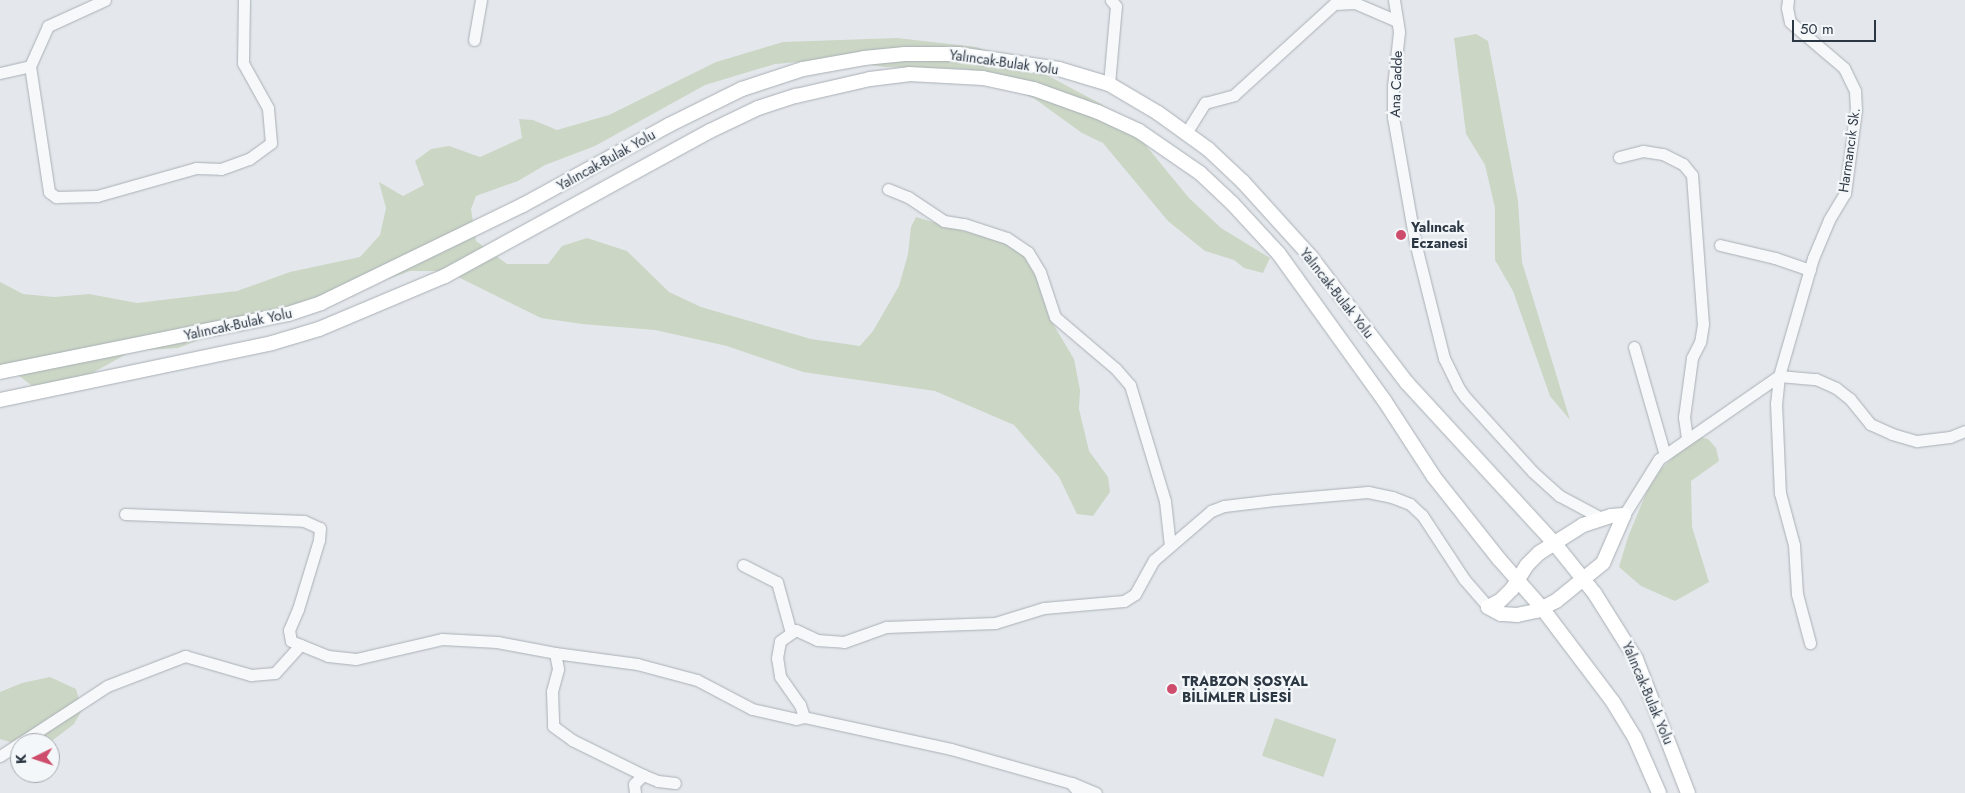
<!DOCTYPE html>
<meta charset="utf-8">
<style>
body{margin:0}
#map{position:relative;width:1965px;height:793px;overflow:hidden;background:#e4e8ec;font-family:Jost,sans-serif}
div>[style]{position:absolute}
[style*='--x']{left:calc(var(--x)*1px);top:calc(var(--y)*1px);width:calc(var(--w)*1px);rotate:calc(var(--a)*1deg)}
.green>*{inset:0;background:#cbd6c5;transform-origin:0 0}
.roads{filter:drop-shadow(0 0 1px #a9afb6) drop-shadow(0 0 1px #a9afb6)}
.minor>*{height:11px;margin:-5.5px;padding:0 5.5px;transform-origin:5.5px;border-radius:5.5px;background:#f7f8fa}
.major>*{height:14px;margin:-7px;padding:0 7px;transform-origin:7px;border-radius:7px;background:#fff}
.dots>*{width:14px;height:14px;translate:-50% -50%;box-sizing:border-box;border:2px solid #f4f7f9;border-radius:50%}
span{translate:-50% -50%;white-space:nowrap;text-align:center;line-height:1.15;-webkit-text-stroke:4.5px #f4f7f9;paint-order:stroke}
.street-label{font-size:14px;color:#2c3744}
.poi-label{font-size:14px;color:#2c3744;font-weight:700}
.left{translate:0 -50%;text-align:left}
.north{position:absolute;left:10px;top:733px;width:50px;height:50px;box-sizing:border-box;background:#f4f7f9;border:1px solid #a4aab1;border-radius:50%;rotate:266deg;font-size:14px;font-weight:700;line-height:20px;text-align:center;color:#2c3744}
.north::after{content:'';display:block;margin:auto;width:18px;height:22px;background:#ce4c6c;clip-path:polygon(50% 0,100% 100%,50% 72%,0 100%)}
.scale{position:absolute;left:1792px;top:20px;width:84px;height:22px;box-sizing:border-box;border:2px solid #2c3744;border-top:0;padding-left:6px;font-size:15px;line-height:18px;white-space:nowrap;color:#2c3744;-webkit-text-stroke:4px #f4f7f9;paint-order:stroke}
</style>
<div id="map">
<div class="green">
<div style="clip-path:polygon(1476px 34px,1488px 41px,1518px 201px,1522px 262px,1570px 420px,1550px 396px,1513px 291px,1495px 260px,1495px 208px,1485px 165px,1466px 134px,1454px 38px)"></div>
<div style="clip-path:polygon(897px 38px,976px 47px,1026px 64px,1101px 104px,1143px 142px,1189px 198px,1221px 228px,1270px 258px,1263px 273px,1244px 268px,1234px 260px,1205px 251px,1168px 221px,1103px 143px,1082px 133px,1035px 99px,967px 69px,884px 67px,834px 59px,775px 64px,705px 85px,595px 146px,545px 165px,518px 181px,476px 196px,471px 209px,476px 241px,507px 264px,548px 264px,562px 246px,587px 238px,627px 251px,669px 292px,701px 307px,811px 339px,860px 346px,873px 331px,899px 286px,908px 254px,911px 227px,916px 217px,1005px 243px,1025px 257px,1036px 277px,1049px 317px,1074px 359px,1080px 390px,1079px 409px,1089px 451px,1108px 477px,1110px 492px,1093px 516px,1077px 514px,1059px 477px,1014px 425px,935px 391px,803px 372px,727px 346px,655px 330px,582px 324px,541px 318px,446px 271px,410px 271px,301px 311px,258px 318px,178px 348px,132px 351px,67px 387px,36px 389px,8px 367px,0 368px,0 282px,23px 294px,54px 297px,89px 294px,137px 303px,237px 291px,290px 272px,360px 257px,380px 235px,386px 208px,379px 182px,403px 196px,424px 185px,415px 161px,431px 149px,449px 146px,480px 157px,522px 138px,519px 119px,533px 120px,557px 130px,609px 115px,716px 62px,783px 42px)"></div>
<div style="clip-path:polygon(1695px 436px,1708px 439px,1716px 448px,1719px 461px,1691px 481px,1692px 527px,1709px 582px,1675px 601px,1641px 586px,1619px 567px,1628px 537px,1647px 491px,1661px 469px)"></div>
<div style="clip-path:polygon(50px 677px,76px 689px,82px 710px,74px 724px,53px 740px,46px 743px,20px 743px,20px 745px,0 739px,0 692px,22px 683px)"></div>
<div style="left:1275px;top:718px;width:65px;height:40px;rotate:19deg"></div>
</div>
<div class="roads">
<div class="minor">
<div style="--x:105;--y:0;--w:63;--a:155.5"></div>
<div style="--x:48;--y:26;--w:44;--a:114.2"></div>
<div style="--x:30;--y:66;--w:127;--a:81.4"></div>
<div style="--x:49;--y:192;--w:9;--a:36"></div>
<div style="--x:56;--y:197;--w:41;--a:-1.4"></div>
<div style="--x:97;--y:196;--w:103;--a:-15.8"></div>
<div style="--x:196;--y:168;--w:25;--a:2"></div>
<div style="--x:221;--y:169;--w:30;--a:-20"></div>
<div style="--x:249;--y:159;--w:27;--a:-36"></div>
<div style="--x:271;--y:143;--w:35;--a:-95"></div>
<div style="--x:268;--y:108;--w:51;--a:-119.1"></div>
<div style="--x:243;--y:63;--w:63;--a:-89.1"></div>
<div style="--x:1394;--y:0;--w:32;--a:81"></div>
<div style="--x:1399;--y:32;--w:54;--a:96.3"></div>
<div style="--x:1393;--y:86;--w:31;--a:90"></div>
<div style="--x:1393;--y:117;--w:127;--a:80"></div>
<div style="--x:1415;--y:242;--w:120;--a:76"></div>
<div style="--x:1444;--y:358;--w:32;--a:64"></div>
<div style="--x:1458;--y:387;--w:12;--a:55"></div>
<div style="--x:1465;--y:397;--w:101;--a:47.8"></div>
<div style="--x:1533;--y:472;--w:36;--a:42"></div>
<div style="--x:1560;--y:496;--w:47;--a:28.2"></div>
<div style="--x:1788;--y:0;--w:8;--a:97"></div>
<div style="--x:1787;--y:8;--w:14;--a:78"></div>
<div style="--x:1790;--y:22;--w:71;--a:40.4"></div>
<div style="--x:1844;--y:68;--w:25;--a:64"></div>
<div style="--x:1855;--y:91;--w:19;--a:87"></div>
<div style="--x:1856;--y:110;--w:84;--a:97.5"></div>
<div style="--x:1845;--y:193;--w:31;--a:121"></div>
<div style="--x:1829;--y:220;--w:41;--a:112.8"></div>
<div style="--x:1813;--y:258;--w:123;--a:106.1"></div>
<div style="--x:1779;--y:376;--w:27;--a:96"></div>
<div style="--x:1776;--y:403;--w:90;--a:87.5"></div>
<div style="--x:1780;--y:493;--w:54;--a:74.9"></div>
<div style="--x:1794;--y:545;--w:49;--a:86.5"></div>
<div style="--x:1797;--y:594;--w:51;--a:75.1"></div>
<div style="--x:474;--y:40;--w:41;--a:-80.1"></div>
<div style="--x:0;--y:73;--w:31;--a:-13"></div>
<div style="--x:1109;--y:84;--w:78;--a:-84.9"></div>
<div style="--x:1116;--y:6;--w:8;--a:-130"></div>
<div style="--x:1186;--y:133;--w:36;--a:-58"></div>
<div style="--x:1205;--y:103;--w:30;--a:-15"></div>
<div style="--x:1234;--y:95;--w:135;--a:-42.3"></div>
<div style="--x:1334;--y:4;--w:21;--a:-3"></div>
<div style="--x:1355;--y:3;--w:46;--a:23.2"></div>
<div style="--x:1619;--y:157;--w:25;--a:-14"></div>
<div style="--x:1643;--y:151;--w:20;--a:9"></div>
<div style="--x:1663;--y:154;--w:22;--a:27"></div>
<div style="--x:1683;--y:164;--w:14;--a:51"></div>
<div style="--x:1692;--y:175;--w:149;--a:85.8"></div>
<div style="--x:1703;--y:324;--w:18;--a:99"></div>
<div style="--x:1700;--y:342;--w:18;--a:117"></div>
<div style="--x:1692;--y:358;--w:60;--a:97.7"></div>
<div style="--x:1684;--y:417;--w:21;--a:82"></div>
<div style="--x:888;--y:189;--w:22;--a:22"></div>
<div style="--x:908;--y:197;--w:43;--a:33.7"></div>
<div style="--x:944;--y:221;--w:20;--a:9"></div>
<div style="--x:964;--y:224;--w:45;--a:18"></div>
<div style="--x:1007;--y:238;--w:25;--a:34"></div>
<div style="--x:1028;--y:252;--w:23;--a:59"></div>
<div style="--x:1040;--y:272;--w:47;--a:71.6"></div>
<div style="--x:1055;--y:317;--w:80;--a:40.4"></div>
<div style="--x:1116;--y:369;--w:21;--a:49"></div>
<div style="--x:1130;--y:385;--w:121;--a:73.2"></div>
<div style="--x:1165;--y:501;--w:45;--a:83.7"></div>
<div style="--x:1720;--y:245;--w:57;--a:13.3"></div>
<div style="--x:1775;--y:258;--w:37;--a:19"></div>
<div style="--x:1634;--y:347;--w:112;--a:74"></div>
<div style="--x:125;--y:514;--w:179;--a:2.2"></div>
<div style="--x:304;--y:521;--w:17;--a:24"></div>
<div style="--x:320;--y:528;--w:12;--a:95"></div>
<div style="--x:319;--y:540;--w:72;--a:106.9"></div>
<div style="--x:298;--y:609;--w:23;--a:113"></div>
<div style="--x:289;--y:630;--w:11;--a:80"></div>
<div style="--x:291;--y:641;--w:40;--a:22"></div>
<div style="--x:328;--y:656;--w:28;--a:6"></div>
<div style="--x:356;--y:659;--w:88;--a:-13.1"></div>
<div style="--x:442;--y:639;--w:55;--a:3.1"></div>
<div style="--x:497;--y:642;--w:59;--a:10.7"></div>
<div style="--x:555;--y:653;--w:16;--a:79"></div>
<div style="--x:558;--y:669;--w:23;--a:105"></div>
<div style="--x:552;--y:691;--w:35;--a:88"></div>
<div style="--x:553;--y:726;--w:24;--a:36"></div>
<div style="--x:572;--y:740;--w:79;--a:26.2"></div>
<div style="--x:1624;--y:515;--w:66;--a:-58"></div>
<div style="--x:1659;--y:459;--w:146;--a:-34.7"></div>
<div style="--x:1779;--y:376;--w:37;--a:5"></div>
<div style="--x:1816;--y:379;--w:22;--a:24"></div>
<div style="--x:1836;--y:388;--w:18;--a:38"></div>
<div style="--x:1850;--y:399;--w:32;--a:51"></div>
<div style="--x:1870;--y:424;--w:24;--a:24"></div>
<div style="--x:1892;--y:434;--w:26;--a:16"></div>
<div style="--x:1917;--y:441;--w:33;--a:-7"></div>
<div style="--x:1950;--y:437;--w:16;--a:-22"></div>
<div style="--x:743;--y:565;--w:38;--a:27"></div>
<div style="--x:777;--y:582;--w:53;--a:74.6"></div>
<div style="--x:555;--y:653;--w:83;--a:7.6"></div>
<div style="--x:637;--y:664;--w:62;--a:14.9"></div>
<div style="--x:697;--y:680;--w:62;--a:27.8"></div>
<div style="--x:752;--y:709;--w:45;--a:12.8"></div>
<div style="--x:796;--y:719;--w:8;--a:-14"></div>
<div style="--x:804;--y:717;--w:13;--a:-108"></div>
<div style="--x:800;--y:705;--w:35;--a:-125"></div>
<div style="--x:780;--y:676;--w:18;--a:-99"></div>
<div style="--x:777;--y:658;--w:17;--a:-80"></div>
<div style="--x:780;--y:641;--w:19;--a:-35"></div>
<div style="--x:796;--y:630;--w:23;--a:25"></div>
<div style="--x:817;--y:640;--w:27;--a:4"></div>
<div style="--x:844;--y:642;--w:45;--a:-19.7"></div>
<div style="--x:886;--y:627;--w:109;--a:-2.1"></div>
<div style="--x:995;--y:623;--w:51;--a:-17"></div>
<div style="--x:1044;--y:608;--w:80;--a:-5"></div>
<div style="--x:1124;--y:601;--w:13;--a:-32"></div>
<div style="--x:1135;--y:594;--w:39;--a:-61"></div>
<div style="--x:1154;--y:560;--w:75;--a:-40.7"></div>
<div style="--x:1211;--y:511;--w:14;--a:-21"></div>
<div style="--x:1224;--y:506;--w:51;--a:-6.7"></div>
<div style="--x:1275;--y:500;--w:93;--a:-4.9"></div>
<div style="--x:1368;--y:492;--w:25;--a:12"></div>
<div style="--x:1392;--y:497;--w:19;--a:21"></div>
<div style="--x:1410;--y:504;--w:16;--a:43"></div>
<div style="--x:1422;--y:515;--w:77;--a:56.7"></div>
<div style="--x:1464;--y:579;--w:37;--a:49"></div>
<div style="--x:804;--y:717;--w:150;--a:12.3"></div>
<div style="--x:951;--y:749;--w:125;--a:15.8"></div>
<div style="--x:1071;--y:783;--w:13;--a:51"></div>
<div style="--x:20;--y:743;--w:104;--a:-33.2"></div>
<div style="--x:107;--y:686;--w:84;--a:-21"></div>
<div style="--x:185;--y:656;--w:69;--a:16.1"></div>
<div style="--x:251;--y:675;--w:24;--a:-5"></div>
<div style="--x:275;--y:673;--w:38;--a:-48"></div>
<div style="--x:0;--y:756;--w:24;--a:-33"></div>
<div style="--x:1072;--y:783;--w:26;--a:23"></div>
<div style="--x:635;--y:793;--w:9;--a:-96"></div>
<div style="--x:634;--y:784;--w:13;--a:-45"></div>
<div style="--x:643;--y:775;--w:16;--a:22"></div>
<div style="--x:658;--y:781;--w:17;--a:7"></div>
</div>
<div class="major">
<div style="--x:0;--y:372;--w:294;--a:-11.4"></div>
<div style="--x:288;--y:314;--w:35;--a:-18"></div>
<div style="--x:321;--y:303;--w:225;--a:-25.9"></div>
<div style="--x:523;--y:205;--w:166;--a:-28.7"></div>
<div style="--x:669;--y:125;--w:81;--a:-26.3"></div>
<div style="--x:742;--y:89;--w:64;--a:-18.2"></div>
<div style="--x:803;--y:69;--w:62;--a:-10.2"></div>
<div style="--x:864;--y:58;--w:41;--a:-5.6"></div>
<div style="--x:905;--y:54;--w:53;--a:0"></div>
<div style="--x:958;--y:54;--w:102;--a:8.4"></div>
<div style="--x:1059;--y:69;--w:52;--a:16.7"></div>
<div style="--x:1109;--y:84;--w:57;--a:30.6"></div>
<div style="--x:1158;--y:113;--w:62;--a:35.8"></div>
<div style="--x:1208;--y:149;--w:48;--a:43.3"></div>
<div style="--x:1243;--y:182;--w:101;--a:47.8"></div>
<div style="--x:1311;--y:257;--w:158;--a:52.7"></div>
<div style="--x:1407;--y:383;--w:219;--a:47.4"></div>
<div style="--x:1555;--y:544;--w:64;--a:51.3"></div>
<div style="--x:1595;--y:594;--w:77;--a:57.8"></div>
<div style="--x:1636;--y:659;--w:144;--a:68.8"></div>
<div style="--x:0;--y:400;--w:278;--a:-11.8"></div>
<div style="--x:272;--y:343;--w:49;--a:-16.6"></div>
<div style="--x:319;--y:329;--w:137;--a:-22.8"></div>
<div style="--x:445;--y:276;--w:302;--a:-28.7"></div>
<div style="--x:710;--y:131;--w:53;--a:-25.6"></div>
<div style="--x:758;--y:108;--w:40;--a:-18"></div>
<div style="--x:796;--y:96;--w:76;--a:-12.9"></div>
<div style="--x:870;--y:79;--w:39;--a:-7"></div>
<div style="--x:909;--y:74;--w:74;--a:3.1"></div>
<div style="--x:983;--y:78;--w:52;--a:12.2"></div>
<div style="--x:1034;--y:89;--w:68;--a:19.8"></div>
<div style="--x:1098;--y:112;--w:45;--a:24.9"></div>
<div style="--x:1139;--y:131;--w:74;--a:34.5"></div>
<div style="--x:1200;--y:173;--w:44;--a:43.2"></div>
<div style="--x:1232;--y:203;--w:69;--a:47.3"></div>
<div style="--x:1279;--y:254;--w:180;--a:54.3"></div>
<div style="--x:1384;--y:400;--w:92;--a:57"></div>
<div style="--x:1434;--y:477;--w:105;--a:51.6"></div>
<div style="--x:1499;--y:559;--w:65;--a:48.7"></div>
<div style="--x:1542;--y:608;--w:118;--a:52.9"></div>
<div style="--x:1613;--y:702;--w:42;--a:58.6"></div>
<div style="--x:1635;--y:738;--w:60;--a:66.4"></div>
<div style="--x:1624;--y:515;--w:52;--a:113.6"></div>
<div style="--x:1603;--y:563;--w:60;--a:141"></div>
<div style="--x:1556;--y:601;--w:22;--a:153"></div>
<div style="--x:1536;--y:611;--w:19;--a:168"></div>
<div style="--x:1517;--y:615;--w:16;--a:-176"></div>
<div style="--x:1501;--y:614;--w:15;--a:-152"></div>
<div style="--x:1488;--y:607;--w:13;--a:-27"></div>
<div style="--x:1500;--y:601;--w:17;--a:-45"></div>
<div style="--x:1512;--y:589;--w:28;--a:-58"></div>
<div style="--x:1527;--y:565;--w:17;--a:-45"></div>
<div style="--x:1539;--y:553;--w:52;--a:-32.5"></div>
<div style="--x:1583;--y:525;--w:29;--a:-18"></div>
<div style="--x:1611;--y:516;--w:13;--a:-4"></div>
</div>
</div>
<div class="dots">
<div style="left:1401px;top:235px;background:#ce4c6c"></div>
<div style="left:1172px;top:689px;background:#ce4c6c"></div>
</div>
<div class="street-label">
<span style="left:1004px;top:62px;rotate:8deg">Yalıncak-Bulak Yolu</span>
<span style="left:1396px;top:84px;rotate:-88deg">Ana Cadde</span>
<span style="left:1849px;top:150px;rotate:-82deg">Harmancık Sk.</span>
<span style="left:606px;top:160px;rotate:-29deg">Yalıncak-Bulak Yolu</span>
<span style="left:1337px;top:293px;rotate:52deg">Yalıncak-Bulak Yolu</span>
<span style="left:238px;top:324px;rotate:-12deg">Yalıncak-Bulak Yolu</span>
<span style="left:1648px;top:693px;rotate:67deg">Yalıncak-Bulak Yolu</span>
</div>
<div class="poi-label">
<span class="left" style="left:1411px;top:235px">Yalıncak<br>Eczanesi</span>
<span class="left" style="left:1182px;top:689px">TRABZON SOSYAL<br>BİLİMLER LİSESİ</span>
</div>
<div class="north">K</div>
<div class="scale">50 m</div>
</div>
